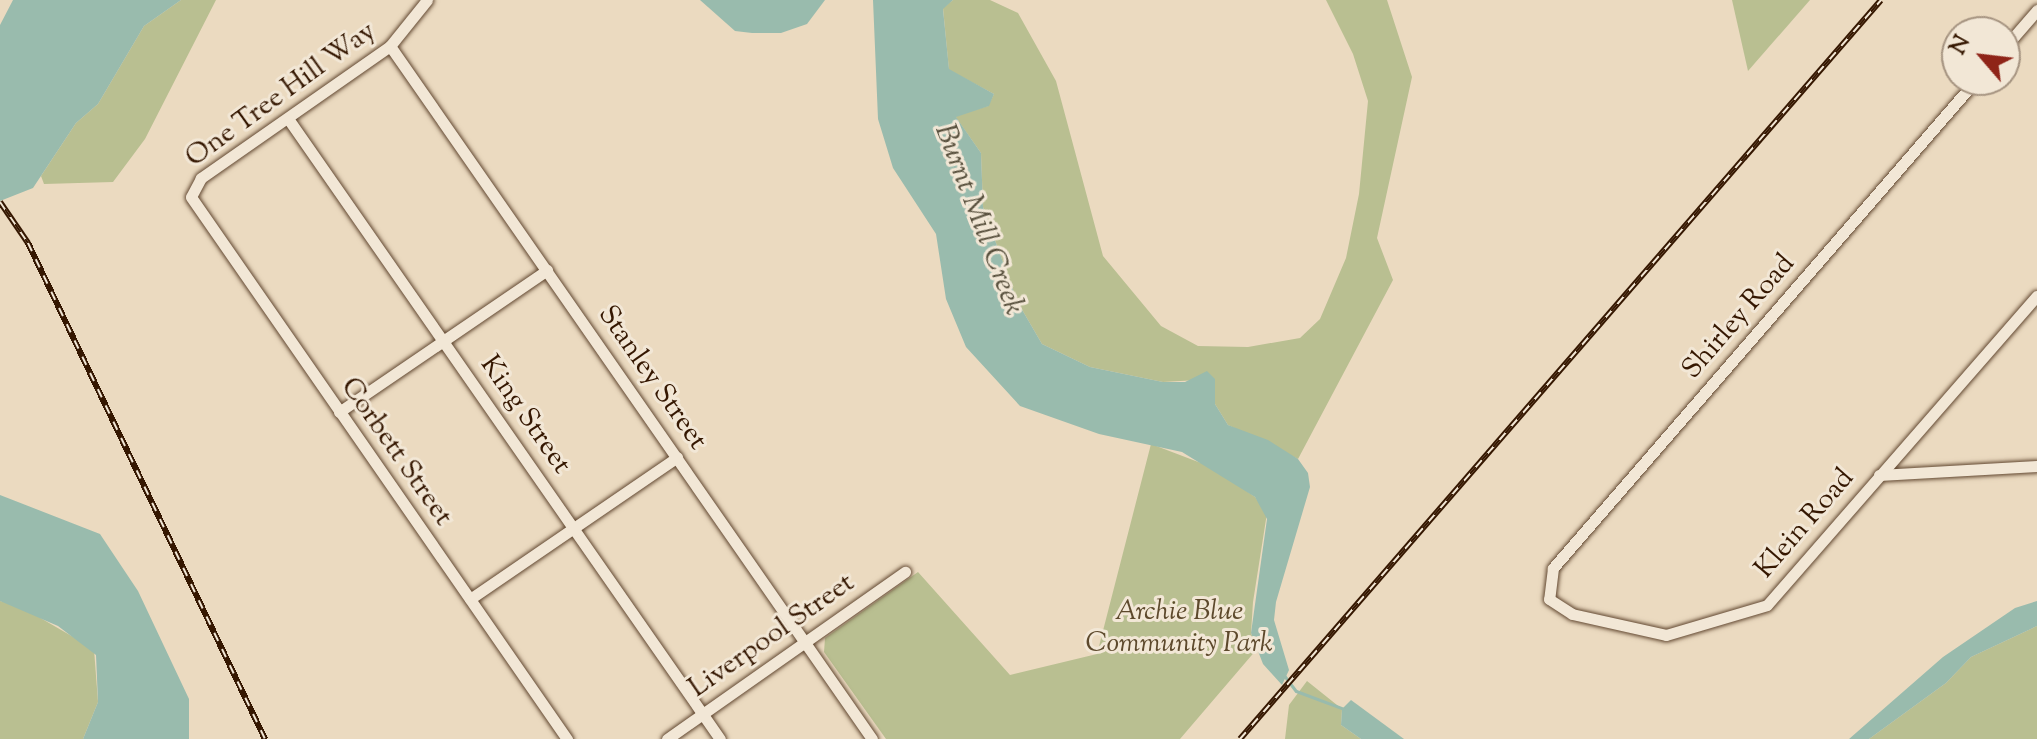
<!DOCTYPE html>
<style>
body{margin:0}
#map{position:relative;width:2037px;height:739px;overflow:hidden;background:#ebdac0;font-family:"Sorts Mill Goudy",serif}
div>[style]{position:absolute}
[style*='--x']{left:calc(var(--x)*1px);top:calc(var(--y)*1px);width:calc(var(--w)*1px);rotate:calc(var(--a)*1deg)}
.green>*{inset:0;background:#b9bf91}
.water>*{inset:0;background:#99bbad}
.stream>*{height:3px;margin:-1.5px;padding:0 1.5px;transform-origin:1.5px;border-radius:1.5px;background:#99bbad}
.roads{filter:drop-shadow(0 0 2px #624831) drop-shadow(0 0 2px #624831)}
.minor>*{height:11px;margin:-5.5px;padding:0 5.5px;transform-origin:5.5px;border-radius:5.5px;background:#f2e7d6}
.rail>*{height:6px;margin-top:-3px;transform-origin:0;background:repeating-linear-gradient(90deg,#f2e7d6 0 9px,#351701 0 18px);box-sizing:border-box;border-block:2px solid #351701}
span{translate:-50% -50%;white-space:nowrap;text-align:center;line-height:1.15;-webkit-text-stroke:6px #f2e7d6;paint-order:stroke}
.street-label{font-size:28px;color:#351701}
.park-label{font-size:28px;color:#5d492c;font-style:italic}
.water-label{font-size:30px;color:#58503d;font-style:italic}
.north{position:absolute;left:1941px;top:16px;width:80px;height:80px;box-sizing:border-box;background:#f2e7d6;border:2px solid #a69481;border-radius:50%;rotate:298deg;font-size:22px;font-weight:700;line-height:32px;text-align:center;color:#351701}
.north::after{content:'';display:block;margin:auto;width:28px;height:36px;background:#8f2418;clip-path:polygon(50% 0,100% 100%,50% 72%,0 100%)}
</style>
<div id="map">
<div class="green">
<div style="clip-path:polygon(181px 0,216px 0,145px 139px,113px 182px,44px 184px,41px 176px,76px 123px,98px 104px,144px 26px)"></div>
<div style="clip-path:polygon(953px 0,990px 0,1018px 13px,1056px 81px,1103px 256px,1161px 326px,1198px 346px,1248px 347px,1300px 338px,1320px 319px,1346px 258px,1359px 194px,1368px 101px,1353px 54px,1326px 0,1387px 0,1412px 77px,1377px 238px,1393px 280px,1298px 459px,1228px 425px,1215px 404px,1215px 379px,1163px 382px,1090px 367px,1042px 344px,1017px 301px,983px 207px,981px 153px,955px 116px,988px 106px,994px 94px,949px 70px,943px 8px)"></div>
<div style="clip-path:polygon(1732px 0,1810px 0,1748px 71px)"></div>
<div style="clip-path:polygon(1151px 444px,1214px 468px,1255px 497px,1267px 513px,1253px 602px,1251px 633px,1257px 649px,1180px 739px,886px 739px,824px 652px,825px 638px,918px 572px,1010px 675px,1097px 654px)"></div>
<div style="clip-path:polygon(0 601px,18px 605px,94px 649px,98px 702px,83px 739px,0 739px)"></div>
<div style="clip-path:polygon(2037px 626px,2037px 739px,1869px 739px,1946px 683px,1971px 657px)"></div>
<div style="clip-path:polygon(1307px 681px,1342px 709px,1341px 725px,1361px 739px,1285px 739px,1289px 705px)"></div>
</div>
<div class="water">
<div style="clip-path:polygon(13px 0,181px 0,144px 26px,98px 104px,76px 123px,33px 188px,0 201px,0 25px)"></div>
<div style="clip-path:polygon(700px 0,825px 0,807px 24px,781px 33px,752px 33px,735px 31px)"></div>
<div style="clip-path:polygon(873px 0,953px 0,943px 9px,949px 69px,994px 94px,989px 106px,956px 117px,981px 153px,983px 207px,1017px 301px,1042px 344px,1090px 367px,1163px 382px,1185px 382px,1207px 371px,1215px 379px,1215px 404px,1228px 425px,1268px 440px,1298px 459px,1308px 473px,1310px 487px,1276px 602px,1274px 620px,1289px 670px,1282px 685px,1263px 664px,1251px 633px,1267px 519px,1255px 497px,1182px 452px,1099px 434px,1020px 406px,966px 347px,946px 299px,936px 234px,893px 168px,878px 119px)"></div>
<div style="clip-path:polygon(0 495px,100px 534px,138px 591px,189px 699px,189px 739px,83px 739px,98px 702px,96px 655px,58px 626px,0 601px)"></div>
<div style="clip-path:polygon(2037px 601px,2037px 626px,1971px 657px,1946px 683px,1869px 739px,1849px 739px,1943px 657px,2015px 608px)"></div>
<div style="clip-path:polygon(1351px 700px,1404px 739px,1361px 739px,1341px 725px,1342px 709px)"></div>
</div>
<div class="stream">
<div style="--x:1283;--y:674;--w:21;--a:53"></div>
<div style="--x:1296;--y:691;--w:51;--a:20.6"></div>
</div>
<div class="roads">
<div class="minor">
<div style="--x:427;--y:0;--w:59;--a:128.8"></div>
<div style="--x:390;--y:46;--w:231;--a:145.1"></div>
<div style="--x:201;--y:178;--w:21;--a:118"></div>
<div style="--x:191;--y:197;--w:660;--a:55.25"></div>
<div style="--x:390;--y:46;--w:844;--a:55.18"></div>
<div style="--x:2005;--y:47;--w:49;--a:-49.1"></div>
<div style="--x:1976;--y:80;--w:646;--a:130.92"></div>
<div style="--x:1553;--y:568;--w:31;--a:97"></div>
<div style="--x:1549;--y:599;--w:27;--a:33"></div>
<div style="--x:1572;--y:614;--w:96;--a:12.6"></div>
<div style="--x:1666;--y:635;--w:105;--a:-16.5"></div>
<div style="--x:1767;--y:605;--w:410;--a:-48.9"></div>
<div style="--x:289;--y:120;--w:754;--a:55.15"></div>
<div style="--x:339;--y:412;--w:252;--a:-34.3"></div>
<div style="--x:1879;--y:475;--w:158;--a:-3.3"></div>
<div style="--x:470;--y:599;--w:251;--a:-34.4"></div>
<div style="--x:667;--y:739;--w:291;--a:-35.1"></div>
</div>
</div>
<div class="rail">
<div style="--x:0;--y:202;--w:50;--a:55.7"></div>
<div style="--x:28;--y:243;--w:550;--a:64.46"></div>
<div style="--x:1240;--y:739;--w:978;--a:-49.06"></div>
</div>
<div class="street-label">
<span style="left:281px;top:95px;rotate:-36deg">One Tree Hill Way</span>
<span style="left:1739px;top:317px;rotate:-49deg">Shirley Road</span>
<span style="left:652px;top:378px;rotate:55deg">Stanley Street</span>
<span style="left:525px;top:415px;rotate:55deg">King Street</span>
<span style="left:396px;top:452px;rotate:55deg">Corbett Street</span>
<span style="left:1805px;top:524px;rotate:-49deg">Klein Road</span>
<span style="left:772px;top:636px;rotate:-35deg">Liverpool Street</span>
</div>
<div class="park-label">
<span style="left:1179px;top:628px">Archie Blue<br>Community Park</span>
</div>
<div class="water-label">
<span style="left:978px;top:220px;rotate:69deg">Burnt Mill Creek</span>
</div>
<div class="north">N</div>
</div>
